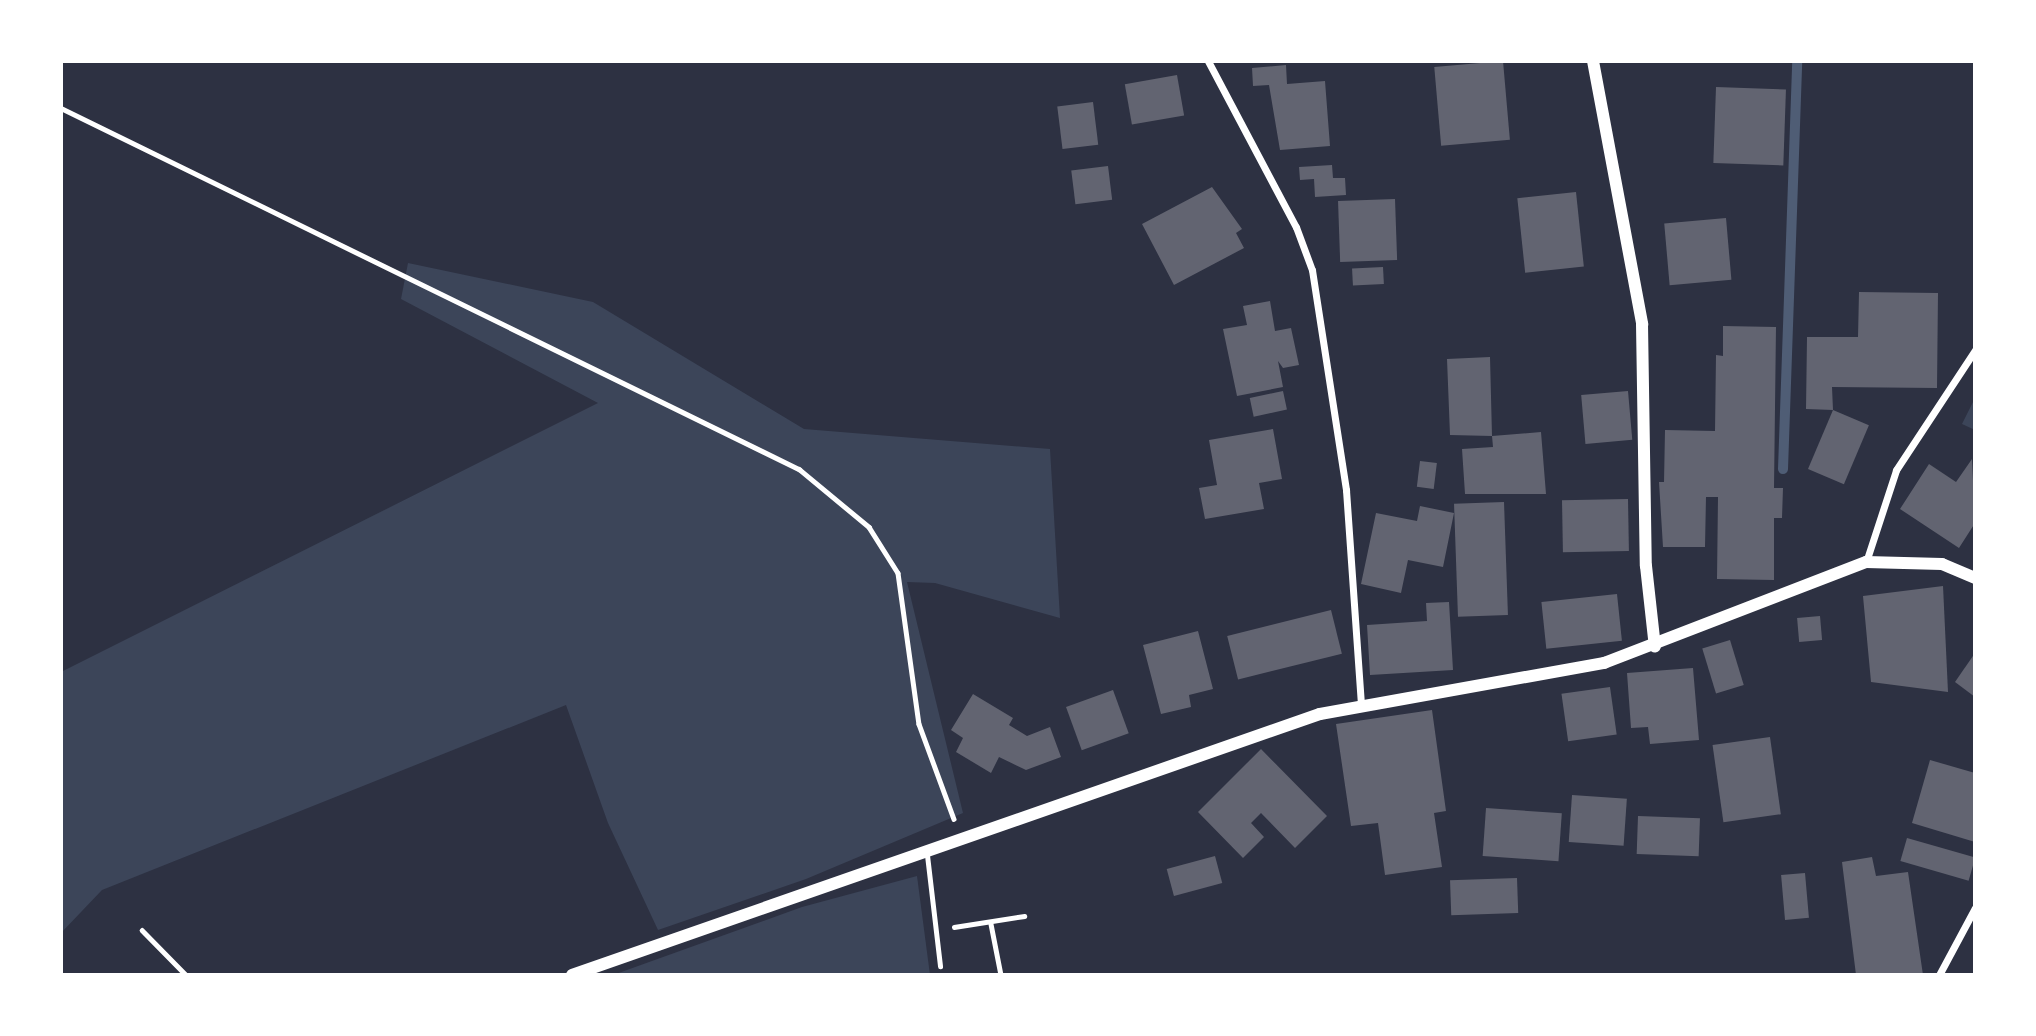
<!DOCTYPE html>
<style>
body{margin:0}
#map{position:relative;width:2036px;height:1036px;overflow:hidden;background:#2d3142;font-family:"Work Sans",sans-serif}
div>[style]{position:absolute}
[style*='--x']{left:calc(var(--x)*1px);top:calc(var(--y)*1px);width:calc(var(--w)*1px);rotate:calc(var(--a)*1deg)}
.green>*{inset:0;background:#3c4559}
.stream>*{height:10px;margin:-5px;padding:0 5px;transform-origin:5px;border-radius:5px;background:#4f5d75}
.building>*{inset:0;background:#626471;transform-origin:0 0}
.path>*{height:4.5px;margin:-2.25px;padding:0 2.25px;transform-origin:2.25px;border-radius:2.25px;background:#fff}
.service>*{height:5px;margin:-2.5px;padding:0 2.5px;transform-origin:2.5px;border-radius:2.5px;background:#fff}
.minor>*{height:7px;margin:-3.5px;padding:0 3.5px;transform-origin:3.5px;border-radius:3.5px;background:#fff}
.tertiary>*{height:12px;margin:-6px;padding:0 6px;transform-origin:6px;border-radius:6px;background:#fff}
span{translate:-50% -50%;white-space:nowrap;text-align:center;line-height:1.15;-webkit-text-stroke:6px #fff;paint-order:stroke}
.frame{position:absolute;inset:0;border:63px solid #fff;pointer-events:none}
</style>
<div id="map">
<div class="green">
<div style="clip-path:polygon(408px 263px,593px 302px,804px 429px,1050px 449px,1060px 618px,935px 583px,907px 582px,963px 813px,806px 879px,658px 930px,608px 823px,566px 705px,102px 890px,61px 933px,61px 672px,598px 403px,401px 299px)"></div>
<div style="clip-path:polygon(1975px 398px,1975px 430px,1962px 424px)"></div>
<div style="clip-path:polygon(917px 876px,930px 975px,613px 975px,802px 907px)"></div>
</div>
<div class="stream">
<div style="--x:1783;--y:469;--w:408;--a:-88"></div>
</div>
<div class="building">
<div style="left:1503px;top:61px;width:79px;height:69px;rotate:85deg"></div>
<div style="clip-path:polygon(1286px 65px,1287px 84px,1325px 81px,1330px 146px,1280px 150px,1269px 85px,1253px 86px,1252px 68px)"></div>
<div style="left:1177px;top:75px;width:41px;height:53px;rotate:80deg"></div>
<div style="left:1716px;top:87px;width:70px;height:76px;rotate:2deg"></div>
<div style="left:1093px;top:102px;width:43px;height:36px;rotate:83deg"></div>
<div style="clip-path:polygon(1332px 165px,1333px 178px,1345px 178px,1346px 195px,1315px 197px,1314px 179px,1300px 180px,1299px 167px)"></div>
<div style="left:1108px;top:166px;width:34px;height:37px;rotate:83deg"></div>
<div style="clip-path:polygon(1212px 187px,1242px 229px,1236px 233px,1244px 248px,1174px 285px,1142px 224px)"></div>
<div style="left:1576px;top:192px;width:75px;height:59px;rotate:84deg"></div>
<div style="left:1395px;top:199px;width:61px;height:57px;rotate:88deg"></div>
<div style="left:1726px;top:218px;width:62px;height:62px;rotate:85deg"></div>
<div style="left:1383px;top:267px;width:17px;height:31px;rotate:87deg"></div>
<div style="clip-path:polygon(1859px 292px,1938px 293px,1937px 388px,1832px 387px,1833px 410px,1806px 409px,1807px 337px,1858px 337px)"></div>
<div style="clip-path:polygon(1270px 301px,1275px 331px,1291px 328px,1299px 365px,1283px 368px,1278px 361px,1283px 387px,1237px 396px,1223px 329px,1247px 325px,1243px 306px)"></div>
<div style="clip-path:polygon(1723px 326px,1776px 327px,1774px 488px,1783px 488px,1782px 518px,1774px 518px,1774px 580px,1717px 579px,1718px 497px,1706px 497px,1705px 547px,1663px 547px,1659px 482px,1664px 482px,1665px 430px,1715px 431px,1716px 355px,1723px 356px)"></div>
<div style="clip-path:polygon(1490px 357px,1492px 436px,1541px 432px,1546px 494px,1465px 494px,1462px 449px,1493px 447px,1492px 436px,1450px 435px,1447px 359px)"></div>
<div style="left:1283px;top:391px;width:19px;height:34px;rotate:78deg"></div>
<div style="left:1628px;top:391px;width:49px;height:47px;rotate:85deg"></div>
<div style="left:1833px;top:410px;width:39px;height:64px;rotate:23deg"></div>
<div style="clip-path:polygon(1273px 429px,1282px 479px,1259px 483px,1264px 509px,1205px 519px,1199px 488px,1217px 485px,1209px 440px)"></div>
<div style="clip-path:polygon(1972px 459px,1975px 523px,1959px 548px,1900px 509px,1929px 464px,1956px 482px)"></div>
<div style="left:1420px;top:461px;width:17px;height:26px;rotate:7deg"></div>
<div style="left:1628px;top:499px;width:52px;height:66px;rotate:89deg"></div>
<div style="left:1504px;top:502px;width:113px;height:50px;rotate:88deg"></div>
<div style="clip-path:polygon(1420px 506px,1454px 513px,1443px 567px,1408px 560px,1401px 593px,1361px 584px,1376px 513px,1417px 521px)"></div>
<div style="clip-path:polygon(1943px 586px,1948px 692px,1871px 682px,1863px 596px)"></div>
<div style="left:1617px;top:594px;width:47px;height:76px;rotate:84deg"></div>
<div style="clip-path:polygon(1449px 602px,1453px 670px,1370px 675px,1367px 625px,1427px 621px,1426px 603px)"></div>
<div style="left:1331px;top:610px;width:45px;height:107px;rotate:76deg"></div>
<div style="left:1820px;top:616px;width:24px;height:23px;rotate:85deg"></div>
<div style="clip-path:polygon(1198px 631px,1213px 689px,1189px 695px,1191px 707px,1161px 714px,1143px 645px)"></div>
<div style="left:1730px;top:640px;width:47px;height:29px;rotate:73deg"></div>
<div style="clip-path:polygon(1975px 653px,1975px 697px,1955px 682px)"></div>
<div style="clip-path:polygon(1693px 668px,1699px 740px,1650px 744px,1648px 727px,1631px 728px,1627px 673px)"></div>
<div style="left:1610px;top:687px;width:48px;height:49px;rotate:82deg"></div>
<div style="left:1113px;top:690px;width:46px;height:50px;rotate:70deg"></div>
<div style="clip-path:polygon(973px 694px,1013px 718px,1009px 725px,1027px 736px,1050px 727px,1061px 757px,1026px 770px,999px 757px,991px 773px,956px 752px,963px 738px,951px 730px)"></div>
<div style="clip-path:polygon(1432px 710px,1446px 811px,1434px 813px,1442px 867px,1385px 875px,1378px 823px,1351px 826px,1336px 724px)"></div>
<div style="left:1770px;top:737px;width:78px;height:58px;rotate:82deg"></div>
<div style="clip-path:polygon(1261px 749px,1327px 816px,1295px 848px,1261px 813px,1251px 823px,1264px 837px,1243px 858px,1198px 812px)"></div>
<div style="clip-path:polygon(1930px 760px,1975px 773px,1975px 842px,1912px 823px)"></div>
<div style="left:1572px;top:795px;width:55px;height:47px;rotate:4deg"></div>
<div style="left:1486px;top:808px;width:76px;height:48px;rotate:4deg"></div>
<div style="left:1638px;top:816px;width:62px;height:38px;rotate:2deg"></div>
<div style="left:1907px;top:838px;width:71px;height:24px;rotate:16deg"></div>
<div style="left:1215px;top:856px;width:28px;height:50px;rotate:75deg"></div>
<div style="clip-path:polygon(1872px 857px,1876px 876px,1908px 872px,1923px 975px,1856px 975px,1842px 862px)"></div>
<div style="left:1805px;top:873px;width:45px;height:24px;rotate:85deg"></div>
<div style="left:1517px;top:878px;width:35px;height:67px;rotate:88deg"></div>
</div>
<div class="path">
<div style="--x:61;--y:108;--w:822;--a:26.07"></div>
<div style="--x:799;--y:469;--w:91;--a:39.6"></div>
<div style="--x:869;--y:527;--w:54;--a:57.8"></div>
<div style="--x:898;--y:573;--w:152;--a:82.1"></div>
<div style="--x:919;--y:724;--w:101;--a:69.8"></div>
<div style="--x:991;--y:924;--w:52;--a:78.9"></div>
<div style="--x:954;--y:927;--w:71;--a:-8.9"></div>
<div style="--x:142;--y:930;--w:63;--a:45.6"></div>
</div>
<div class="service">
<div style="--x:927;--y:855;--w:112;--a:83.3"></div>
</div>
<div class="minor">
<div style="--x:1208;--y:61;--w:188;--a:62.1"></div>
<div style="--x:1296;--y:227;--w:46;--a:69.6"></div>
<div style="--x:1312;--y:270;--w:223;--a:81.2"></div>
<div style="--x:1346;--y:490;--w:215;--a:86"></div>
<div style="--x:1866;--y:562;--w:97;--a:-71.9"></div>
<div style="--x:1896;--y:470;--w:144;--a:-56.6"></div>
<div style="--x:1939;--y:975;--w:76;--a:-61.8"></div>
</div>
<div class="tertiary">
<div style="--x:1593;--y:61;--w:268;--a:79.4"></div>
<div style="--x:1642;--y:324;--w:242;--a:89.1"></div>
<div style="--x:1646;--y:566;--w:81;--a:83.7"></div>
<div style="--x:572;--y:975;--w:792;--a:-19.24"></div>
<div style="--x:1320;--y:714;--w:289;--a:-10.2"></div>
<div style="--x:1604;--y:663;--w:281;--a:-21.1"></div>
<div style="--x:1866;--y:562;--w:76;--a:1.5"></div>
<div style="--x:1942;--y:564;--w:36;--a:23"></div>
</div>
<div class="frame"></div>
</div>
